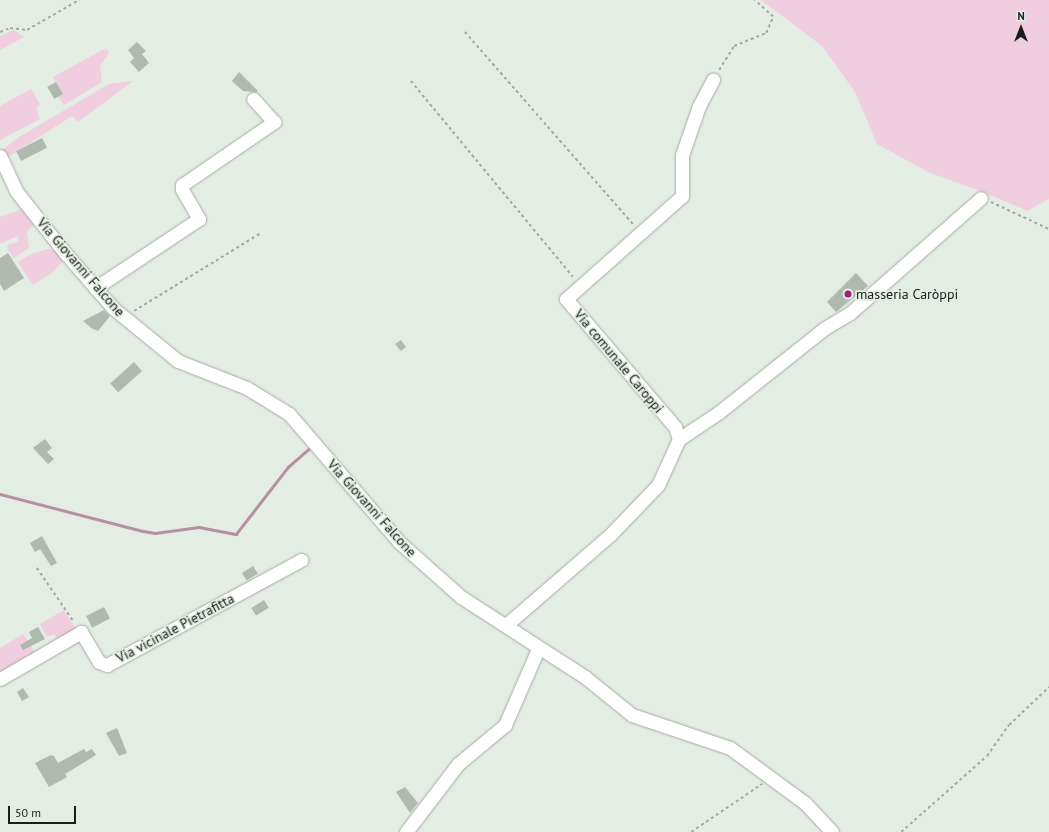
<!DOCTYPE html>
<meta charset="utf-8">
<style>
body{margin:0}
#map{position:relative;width:1049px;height:832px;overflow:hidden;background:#e4ede3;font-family:"PT Sans",sans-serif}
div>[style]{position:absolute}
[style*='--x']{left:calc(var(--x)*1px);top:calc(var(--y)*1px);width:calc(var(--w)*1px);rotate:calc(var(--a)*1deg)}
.green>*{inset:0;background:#f0cddf}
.stream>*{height:2.5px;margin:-1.25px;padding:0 1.25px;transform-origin:1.25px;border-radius:1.25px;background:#b68fa4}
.building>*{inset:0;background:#b0b9b0;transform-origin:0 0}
.path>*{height:1.5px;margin-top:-0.75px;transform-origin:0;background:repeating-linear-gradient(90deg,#a3aaa2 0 3px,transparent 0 6px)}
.roads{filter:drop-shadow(0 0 1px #a3aca2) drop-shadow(0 0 1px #a3aca2)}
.minor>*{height:13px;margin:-6.5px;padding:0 6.5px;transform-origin:6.5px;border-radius:6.5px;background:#fff}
.dots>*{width:11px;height:11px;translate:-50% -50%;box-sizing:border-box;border:2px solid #e4ede3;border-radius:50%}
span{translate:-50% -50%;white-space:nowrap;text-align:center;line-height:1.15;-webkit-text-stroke:3.5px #e4ede3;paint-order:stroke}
.street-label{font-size:14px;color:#1b1e1b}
.poi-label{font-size:14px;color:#1b1e1b}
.left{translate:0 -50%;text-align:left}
.north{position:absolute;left:1001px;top:8px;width:40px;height:40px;-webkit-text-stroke:3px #e4ede3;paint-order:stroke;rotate:0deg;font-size:11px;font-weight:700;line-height:16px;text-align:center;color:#1b1e1b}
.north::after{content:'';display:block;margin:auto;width:14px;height:18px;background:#1b1e1b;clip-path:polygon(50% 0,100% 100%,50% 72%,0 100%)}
.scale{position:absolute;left:8px;top:806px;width:68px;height:18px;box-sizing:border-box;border:2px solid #1b1e1b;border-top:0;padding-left:5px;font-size:12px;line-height:14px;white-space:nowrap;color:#1b1e1b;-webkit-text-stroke:3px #e4ede3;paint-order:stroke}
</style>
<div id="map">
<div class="green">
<div style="clip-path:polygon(761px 0,1049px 0,1049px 199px,1027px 211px,983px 192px,930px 173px,877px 144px,855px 92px,822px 46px)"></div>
<div style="clip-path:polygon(14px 30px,24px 37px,0 50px,0 36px)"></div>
<div style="clip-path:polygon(106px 48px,109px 53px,100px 66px,102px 82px,64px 105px,58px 97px,62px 94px,53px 77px)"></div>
<div style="clip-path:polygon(133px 81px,78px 122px,72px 116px,5px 159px,1px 151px,19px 137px,109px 84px)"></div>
<div style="clip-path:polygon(31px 89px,40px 104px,36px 108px,40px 119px,0 140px,0 106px)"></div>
<div style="clip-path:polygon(22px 209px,34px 224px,27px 232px,29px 248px,14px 258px,7px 249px,8px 245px,19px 241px,17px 236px,0 244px,0 217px)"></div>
<div style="clip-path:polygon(48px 249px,55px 250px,64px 260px,53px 272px,33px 285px,18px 262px,31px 254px)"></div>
<div style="clip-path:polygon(64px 610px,77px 630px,58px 639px,54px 634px,47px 637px,40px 624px)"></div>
<div style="clip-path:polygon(23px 634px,36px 654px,0 676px,0 648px)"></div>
</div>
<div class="stream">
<div style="--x:0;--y:494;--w:148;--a:14.5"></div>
<div style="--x:143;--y:531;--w:12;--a:9"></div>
<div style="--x:155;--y:533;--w:44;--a:-7.8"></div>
<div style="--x:199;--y:527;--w:38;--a:11"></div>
<div style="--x:236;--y:534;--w:85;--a:-52.2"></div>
<div style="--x:288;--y:467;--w:30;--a:-41"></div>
</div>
<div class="building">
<div style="clip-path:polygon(137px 42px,146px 51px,142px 54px,149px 63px,139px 72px,130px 62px,134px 58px,128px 50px)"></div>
<div style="clip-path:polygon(239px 72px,258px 91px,257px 92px,243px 91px,232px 81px)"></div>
<div style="left:56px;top:82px;width:14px;height:10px;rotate:60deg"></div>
<div style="left:42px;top:138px;width:11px;height:29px;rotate:63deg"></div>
<div style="clip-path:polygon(8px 253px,24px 278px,4px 291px,0 284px,0 258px)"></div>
<div style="clip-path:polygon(856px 273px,868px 286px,836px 312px,827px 302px)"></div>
<div style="clip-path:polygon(104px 310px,110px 316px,98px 331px,91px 328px,83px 321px)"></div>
<div style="clip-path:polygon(401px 340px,406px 347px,401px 351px,395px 344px)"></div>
<div style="left:134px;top:362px;width:12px;height:32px;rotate:48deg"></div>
<div style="clip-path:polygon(45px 439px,52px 448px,47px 452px,54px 459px,48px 464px,33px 448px)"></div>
<div style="clip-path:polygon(42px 536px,57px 563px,51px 566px,40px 549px,35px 552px,30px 543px)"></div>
<div style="left:253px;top:566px;width:9px;height:13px;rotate:58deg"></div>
<div style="left:264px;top:600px;width:9px;height:15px;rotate:58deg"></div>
<div style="left:104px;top:607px;width:13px;height:20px;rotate:63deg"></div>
<div style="clip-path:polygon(38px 627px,45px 639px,23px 650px,20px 645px,32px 638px,29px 632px)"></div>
<div style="clip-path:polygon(23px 688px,29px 697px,22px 701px,17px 692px)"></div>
<div style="clip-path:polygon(117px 728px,127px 753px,119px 756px,106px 733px)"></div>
<div style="clip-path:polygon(84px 749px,86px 752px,92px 749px,96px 755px,65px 774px,67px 777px,49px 787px,35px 763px,51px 755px,54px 756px,58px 763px)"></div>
<div style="clip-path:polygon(405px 787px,418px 803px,410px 813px,396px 792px)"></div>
</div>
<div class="path">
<div style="--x:0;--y:32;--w:11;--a:-22"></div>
<div style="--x:10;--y:28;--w:17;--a:7"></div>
<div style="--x:27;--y:30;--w:60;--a:-30"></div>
<div style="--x:465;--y:32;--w:257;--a:48.8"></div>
<div style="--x:719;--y:70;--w:28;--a:-58"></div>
<div style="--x:734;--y:46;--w:35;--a:-22"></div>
<div style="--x:766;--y:33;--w:17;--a:-66"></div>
<div style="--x:773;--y:17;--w:25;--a:-138"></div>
<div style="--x:411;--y:81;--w:254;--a:50.4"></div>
<div style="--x:991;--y:202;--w:64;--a:25"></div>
<div style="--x:134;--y:311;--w:149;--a:-31.6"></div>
<div style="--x:37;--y:568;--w:65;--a:55.6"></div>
<div style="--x:691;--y:832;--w:86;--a:-34.1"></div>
<div style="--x:901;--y:832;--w:115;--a:-41.5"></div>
<div style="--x:987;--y:756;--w:38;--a:-55"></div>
<div style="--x:1009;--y:725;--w:55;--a:-43.5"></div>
</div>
<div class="roads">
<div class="minor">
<div style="--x:0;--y:156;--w:38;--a:65"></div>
<div style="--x:16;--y:191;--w:80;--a:51.6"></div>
<div style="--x:66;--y:254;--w:72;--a:49"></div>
<div style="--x:113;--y:308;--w:84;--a:39.2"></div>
<div style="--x:178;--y:361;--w:74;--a:21.4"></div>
<div style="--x:247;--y:388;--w:49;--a:31.8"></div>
<div style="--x:289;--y:414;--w:169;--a:49.3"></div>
<div style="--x:399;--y:542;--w:83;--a:41.6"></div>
<div style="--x:461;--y:597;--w:148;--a:32.8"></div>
<div style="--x:585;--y:677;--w:60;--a:39"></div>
<div style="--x:632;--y:715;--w:103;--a:18.6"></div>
<div style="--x:730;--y:748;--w:93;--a:36.3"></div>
<div style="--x:805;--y:803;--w:40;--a:47"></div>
<div style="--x:95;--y:288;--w:125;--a:-33.6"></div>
<div style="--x:199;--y:219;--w:34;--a:-120"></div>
<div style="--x:182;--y:189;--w:4;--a:-90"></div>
<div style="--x:182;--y:185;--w:112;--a:-34.4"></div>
<div style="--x:274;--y:122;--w:31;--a:-132"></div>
<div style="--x:679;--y:439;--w:47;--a:-33.7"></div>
<div style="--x:718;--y:413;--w:137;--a:-38.5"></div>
<div style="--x:825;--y:328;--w:29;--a:-31"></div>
<div style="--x:850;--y:313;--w:174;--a:-41.3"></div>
<div style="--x:506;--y:625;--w:138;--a:-40.9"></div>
<div style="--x:610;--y:535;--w:69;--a:-46.2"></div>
<div style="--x:658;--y:485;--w:51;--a:-65.5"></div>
<div style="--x:679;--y:439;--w:13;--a:-108"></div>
<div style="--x:675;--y:427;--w:168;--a:-130.4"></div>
<div style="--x:566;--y:299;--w:155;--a:-41.6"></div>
<div style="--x:682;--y:196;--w:41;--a:-90"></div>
<div style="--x:682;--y:155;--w:52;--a:-70.9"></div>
<div style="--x:699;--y:106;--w:30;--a:-62"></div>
<div style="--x:0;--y:679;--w:94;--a:-30.1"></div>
<div style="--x:81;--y:632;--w:35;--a:59"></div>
<div style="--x:99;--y:662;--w:9;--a:21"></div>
<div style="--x:107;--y:665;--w:221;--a:-28.4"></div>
<div style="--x:406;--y:832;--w:86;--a:-52.6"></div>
<div style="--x:458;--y:764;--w:61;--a:-39.7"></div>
<div style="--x:505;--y:725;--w:83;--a:-66.5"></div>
</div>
</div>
<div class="dots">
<div style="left:848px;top:294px;background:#a02276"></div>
</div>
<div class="street-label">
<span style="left:81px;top:267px;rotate:49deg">Via Giovanni Falcone</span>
<span style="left:619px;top:361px;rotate:50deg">Via comunale Caroppi</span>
<span style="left:372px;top:508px;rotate:48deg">Via Giovanni Falcone</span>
<span style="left:175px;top:628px;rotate:-28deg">Via vicinale Pietrafitta</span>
</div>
<div class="poi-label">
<span class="left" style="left:856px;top:294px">masseria Caròppi</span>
</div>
<div class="north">N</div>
<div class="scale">50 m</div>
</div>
